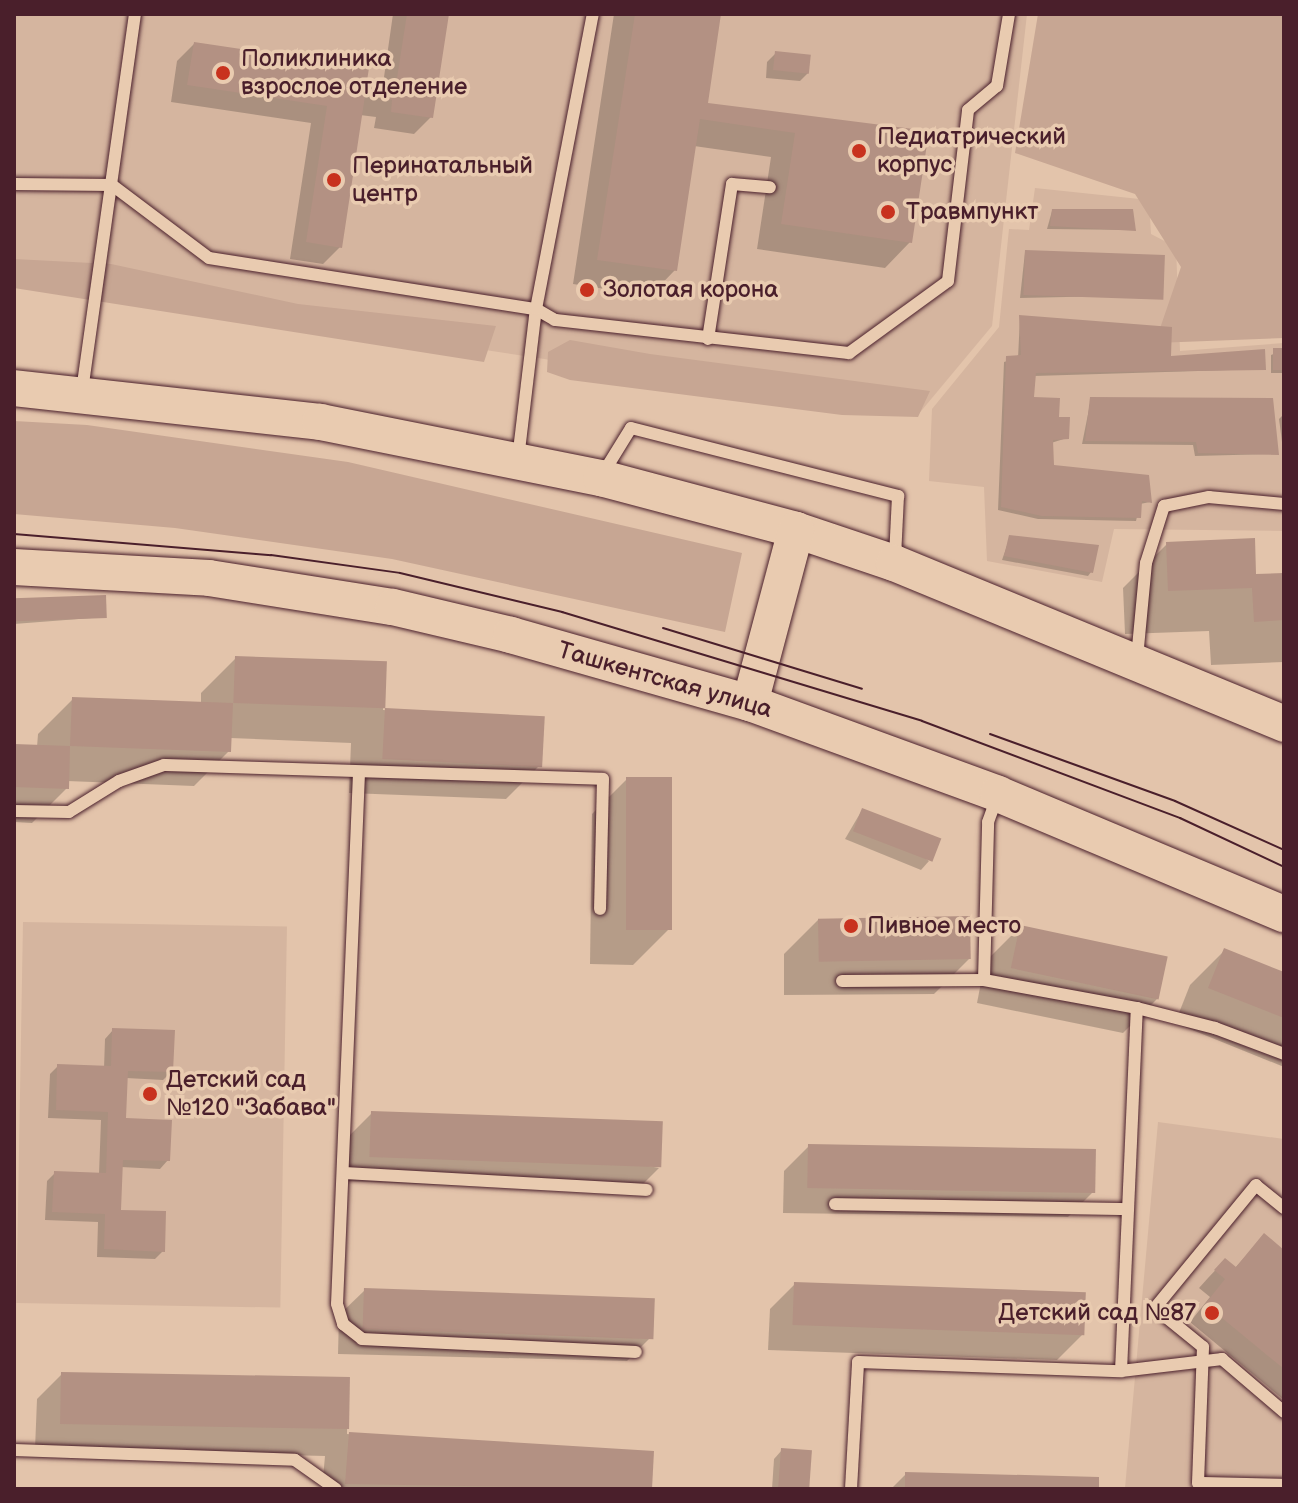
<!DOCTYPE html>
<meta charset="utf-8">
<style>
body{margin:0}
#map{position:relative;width:1298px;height:1503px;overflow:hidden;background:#e3c4ab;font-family:"Balsamiq Sans",sans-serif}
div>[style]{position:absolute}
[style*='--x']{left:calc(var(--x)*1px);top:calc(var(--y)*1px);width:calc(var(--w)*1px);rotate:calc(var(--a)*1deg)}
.built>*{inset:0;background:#d5b59f;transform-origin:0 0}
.green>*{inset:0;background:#c7a693}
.shadow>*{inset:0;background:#0003}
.building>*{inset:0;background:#b39183;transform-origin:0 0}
.roads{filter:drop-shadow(0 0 2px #4a1f2b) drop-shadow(0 0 2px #4a1f2b)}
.lane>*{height:12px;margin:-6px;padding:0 6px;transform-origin:6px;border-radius:6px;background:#e9cbb0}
.secondary>*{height:36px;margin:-18px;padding:0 18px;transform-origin:18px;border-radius:18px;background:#e9cbb0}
.tram>*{height:2px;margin:-1px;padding:0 1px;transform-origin:1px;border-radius:1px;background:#4a1f2b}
.dots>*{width:22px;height:22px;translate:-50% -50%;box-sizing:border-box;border:4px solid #e9cbb0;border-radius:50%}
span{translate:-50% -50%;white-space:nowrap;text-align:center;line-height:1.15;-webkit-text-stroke:7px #e9cbb0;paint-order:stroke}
.poi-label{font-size:24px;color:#4a1f2b}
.left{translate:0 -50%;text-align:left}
.right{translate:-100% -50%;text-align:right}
.street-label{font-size:24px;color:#4a1f2b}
.frame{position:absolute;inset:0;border:16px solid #4a1f2b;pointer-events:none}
</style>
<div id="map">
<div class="built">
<div style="clip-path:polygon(14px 14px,1027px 14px,992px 326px,917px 416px,14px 278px)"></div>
<div style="clip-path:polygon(1035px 188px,1149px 200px,1151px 234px,1176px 247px,1180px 351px,1284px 343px,1284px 531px,1114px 529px,1102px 582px,987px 561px,984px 487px,929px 481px,932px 409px,999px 327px,1009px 229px,1029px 230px)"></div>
<div style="left:23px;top:922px;width:264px;height:381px;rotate:1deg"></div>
<div style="clip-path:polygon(1158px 1122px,1284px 1139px,1284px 1489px,1125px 1488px)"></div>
</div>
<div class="green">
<div style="clip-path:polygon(1038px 14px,1284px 14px,1284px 338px,1155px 343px,1181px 267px,1135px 194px,1015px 153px)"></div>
<div style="clip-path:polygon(14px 259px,111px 264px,298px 304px,496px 326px,484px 362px,14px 288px)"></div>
<div style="clip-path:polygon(570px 340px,650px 354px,930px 391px,918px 417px,842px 415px,570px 380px,547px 372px,548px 352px)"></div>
<div style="clip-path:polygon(14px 421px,87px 425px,348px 462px,742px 553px,725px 632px,392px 559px,175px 528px,14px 514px)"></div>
</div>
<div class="shadow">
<div style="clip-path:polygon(393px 14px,447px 14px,431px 117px,414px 134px,374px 128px,376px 117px,360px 115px,340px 247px,323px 264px,290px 259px,311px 123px,171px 102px,177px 61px,194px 44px,382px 91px)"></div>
<div style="clip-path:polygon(614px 14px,719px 14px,705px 105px,927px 133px,910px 242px,885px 268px,757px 249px,771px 157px,694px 146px,675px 270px,650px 296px,573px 284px)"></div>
<div style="clip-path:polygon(776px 53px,808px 73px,800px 81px,766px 78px,767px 62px)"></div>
<div style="clip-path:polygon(1052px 211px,1134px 230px,1047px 229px)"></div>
<div style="clip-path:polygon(1025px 252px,1159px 295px,1020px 298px)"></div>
<div style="clip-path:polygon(1020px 317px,1169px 358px,1264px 369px,1034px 376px,1032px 399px,1057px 419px,1067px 438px,1051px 443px,1052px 467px,1150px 502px,1140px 504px,1136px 521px,1038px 519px,998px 510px,1004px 362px,1018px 358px)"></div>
<div style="clip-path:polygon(1284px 350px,1284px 373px,1271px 373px,1271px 355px)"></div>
<div style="clip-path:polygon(1091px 399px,1277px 454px,1195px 456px,1193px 445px,1082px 444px)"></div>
<div style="clip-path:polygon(1283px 415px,1284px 415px,1284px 457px,1279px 419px)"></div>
<div style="clip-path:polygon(1010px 537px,1091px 572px,1088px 576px,1002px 560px)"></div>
<div style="clip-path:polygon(1167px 544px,1254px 576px,1284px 575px,1284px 662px,1211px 665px,1209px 631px,1125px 634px,1123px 588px)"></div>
<div style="clip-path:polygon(14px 601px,105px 617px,14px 624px)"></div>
<div style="clip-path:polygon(236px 658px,385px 663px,383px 710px,543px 717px,541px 764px,506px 799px,349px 793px,351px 743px,230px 738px,229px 751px,194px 786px,67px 781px,67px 788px,32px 823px,14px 822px,14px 746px,37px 747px,38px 734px,73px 699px,201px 704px,201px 693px)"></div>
<div style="clip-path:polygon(627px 779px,668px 930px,633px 965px,590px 964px,592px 814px)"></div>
<div style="clip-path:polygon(862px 810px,929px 861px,921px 870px,845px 839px)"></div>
<div style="clip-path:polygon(819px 919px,969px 959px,934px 994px,784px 995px,784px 954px)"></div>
<div style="clip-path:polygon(1020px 927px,1158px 998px,1123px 1033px,977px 1003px,985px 962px)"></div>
<div style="clip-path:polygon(1225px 950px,1284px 974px,1284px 1067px,1175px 1023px,1190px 985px)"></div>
<div style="clip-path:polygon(113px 1030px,172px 1071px,163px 1080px,126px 1078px,124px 1120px,168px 1160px,160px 1169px,121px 1167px,119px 1212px,163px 1251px,155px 1259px,97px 1257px,98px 1222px,45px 1220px,47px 1181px,55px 1173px,99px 1174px,101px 1120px,48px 1118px,50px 1074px,58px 1066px,104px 1068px,105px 1039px)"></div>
<div style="clip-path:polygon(372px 1113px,659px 1168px,634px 1193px,345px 1181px,347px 1138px)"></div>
<div style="clip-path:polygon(809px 1146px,1093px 1192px,1068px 1217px,783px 1213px,784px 1171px)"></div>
<div style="clip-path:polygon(1264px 1236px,1284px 1252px,1284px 1400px,1190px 1322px,1210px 1297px,1199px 1288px,1208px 1278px,1225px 1260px,1235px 1268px)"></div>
<div style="clip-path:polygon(795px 1284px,1082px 1335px,1057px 1360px,768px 1350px,770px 1309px)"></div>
<div style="clip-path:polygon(365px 1290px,652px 1336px,627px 1361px,338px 1354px,339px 1315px)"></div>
<div style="clip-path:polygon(62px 1374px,348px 1381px,347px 1434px,652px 1453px,650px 1489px,322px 1489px,325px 1456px,35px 1449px,37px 1399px)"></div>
<div style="clip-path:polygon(782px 1450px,808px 1489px,772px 1489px,774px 1459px)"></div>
<div style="clip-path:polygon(906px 1474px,1097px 1489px,891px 1489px)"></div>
</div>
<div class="building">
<div style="clip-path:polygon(407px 14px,449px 14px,433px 118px,391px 112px,392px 100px,365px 96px,342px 248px,306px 242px,327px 106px,187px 85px,194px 42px,369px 68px,366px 87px,395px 91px)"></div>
<div style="clip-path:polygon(635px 14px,721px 14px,708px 103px,929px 131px,912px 243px,781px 224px,795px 133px,700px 119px,677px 271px,597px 260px)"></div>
<div style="left:775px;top:51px;width:36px;height:19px;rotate:6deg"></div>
<div style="clip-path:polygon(1052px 209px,1133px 209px,1136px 231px,1050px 226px)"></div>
<div style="left:1025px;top:250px;width:140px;height:45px;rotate:2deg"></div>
<div style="clip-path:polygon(1019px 315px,1172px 327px,1171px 356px,1265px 349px,1266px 370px,1036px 373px,1034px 397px,1060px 398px,1059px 417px,1070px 417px,1069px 439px,1053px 440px,1054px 465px,1149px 475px,1152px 503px,1142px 501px,1141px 518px,1042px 516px,1001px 507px,1006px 356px,1021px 355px)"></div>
<div style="left:1284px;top:348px;width:22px;height:11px;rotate:90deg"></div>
<div style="clip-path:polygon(1090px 397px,1273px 398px,1279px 455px,1198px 453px,1196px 442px,1085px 441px)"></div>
<div style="clip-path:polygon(1009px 535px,1099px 545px,1093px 573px,1004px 556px)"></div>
<div style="clip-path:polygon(1255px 538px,1256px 574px,1284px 573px,1284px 620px,1254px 622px,1252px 588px,1168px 591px,1166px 542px)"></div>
<div style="left:106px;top:595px;width:23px;height:92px;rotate:88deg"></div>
<div style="left:235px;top:656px;width:152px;height:47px;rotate:2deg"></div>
<div style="clip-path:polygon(72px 697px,233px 703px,231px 752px,70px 746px,69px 789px,14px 787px,14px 744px,70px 746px)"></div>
<div style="left:385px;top:708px;width:160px;height:51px;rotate:3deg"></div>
<div style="left:626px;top:777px;width:46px;height:153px"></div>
<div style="left:862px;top:808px;width:85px;height:25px;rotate:21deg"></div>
<div style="left:970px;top:916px;width:43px;height:152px;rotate:89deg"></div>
<div style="left:1020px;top:925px;width:151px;height:44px;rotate:12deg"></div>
<div style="clip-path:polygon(1224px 948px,1284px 972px,1284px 1018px,1208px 988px)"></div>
<div style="clip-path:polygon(112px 1028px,175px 1030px,173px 1072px,128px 1071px,126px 1118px,172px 1120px,170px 1161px,123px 1160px,121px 1210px,166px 1211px,165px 1252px,104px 1249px,105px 1214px,52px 1212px,54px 1171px,106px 1173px,108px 1112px,56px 1110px,57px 1064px,111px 1066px)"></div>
<div style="left:371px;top:1111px;width:292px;height:46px;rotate:2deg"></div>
<div style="left:808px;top:1144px;width:288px;height:44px;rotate:1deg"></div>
<div style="clip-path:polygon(1264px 1233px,1284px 1250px,1284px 1369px,1205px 1304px,1225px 1279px,1214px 1270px,1225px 1258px,1236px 1267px)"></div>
<div style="left:794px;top:1282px;width:292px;height:43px;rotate:2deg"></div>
<div style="left:364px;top:1288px;width:291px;height:41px;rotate:2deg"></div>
<div style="left:61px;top:1372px;width:289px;height:52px;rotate:1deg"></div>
<div style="clip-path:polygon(349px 1432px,654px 1451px,652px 1489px,345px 1484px)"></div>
<div style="left:781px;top:1448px;width:31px;height:41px;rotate:4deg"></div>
<div style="clip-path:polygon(905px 1472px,1099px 1477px,1099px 1489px,905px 1489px)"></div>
</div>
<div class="roads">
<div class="lane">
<div style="--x:14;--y:184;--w:98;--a:0.6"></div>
<div style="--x:112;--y:185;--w:121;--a:37"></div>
<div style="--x:209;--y:258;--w:331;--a:8.9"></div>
<div style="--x:536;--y:309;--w:22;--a:30"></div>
<div style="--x:555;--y:320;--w:296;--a:6.4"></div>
<div style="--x:849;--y:353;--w:122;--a:-36"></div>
<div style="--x:948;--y:281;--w:172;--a:-83.3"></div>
<div style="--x:968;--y:110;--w:38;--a:-40"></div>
<div style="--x:997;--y:86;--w:73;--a:-80.5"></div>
<div style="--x:708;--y:339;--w:157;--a:-81.2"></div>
<div style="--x:732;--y:184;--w:38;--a:5"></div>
<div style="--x:82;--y:391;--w:381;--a:-82"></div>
<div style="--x:518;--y:459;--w:151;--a:-83.2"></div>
<div style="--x:536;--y:309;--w:300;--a:-79.1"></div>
<div style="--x:602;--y:475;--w:55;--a:-58.3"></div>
<div style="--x:631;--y:428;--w:276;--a:14.3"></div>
<div style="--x:898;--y:496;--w:62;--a:92.8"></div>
<div style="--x:1137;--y:658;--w:95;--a:-84.6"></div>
<div style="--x:1146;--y:563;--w:60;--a:-72.5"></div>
<div style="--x:1164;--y:506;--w:46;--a:-11.3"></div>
<div style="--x:1209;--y:497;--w:75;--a:5.3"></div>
<div style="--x:359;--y:773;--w:531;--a:92.37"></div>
<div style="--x:337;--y:1304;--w:21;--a:73"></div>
<div style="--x:343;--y:1324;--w:24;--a:38"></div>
<div style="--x:362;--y:1339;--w:274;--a:2.7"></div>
<div style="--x:14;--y:811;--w:55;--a:1"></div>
<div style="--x:69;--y:812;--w:59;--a:-31.8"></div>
<div style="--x:119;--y:781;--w:48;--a:-19.6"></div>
<div style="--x:164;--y:765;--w:439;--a:1.8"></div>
<div style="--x:603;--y:779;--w:130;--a:91.3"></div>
<div style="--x:984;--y:980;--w:158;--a:-88.5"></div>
<div style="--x:988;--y:822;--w:27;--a:-70"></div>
<div style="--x:842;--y:981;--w:142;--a:-0.4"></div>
<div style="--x:984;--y:980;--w:156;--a:10.4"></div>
<div style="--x:1137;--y:1008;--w:81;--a:14.4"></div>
<div style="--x:1215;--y:1028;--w:74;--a:20.6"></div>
<div style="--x:346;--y:1173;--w:301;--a:3.2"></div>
<div style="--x:835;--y:1204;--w:293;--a:1"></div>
<div style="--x:1284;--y:1208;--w:36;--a:-141"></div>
<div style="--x:1256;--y:1185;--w:159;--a:129.4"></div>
<div style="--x:1155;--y:1308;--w:62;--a:39.1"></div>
<div style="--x:1203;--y:1347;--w:136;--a:92.1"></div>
<div style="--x:1198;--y:1483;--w:86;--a:1.3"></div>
<div style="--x:1121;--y:1371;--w:102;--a:-6.8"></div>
<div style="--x:1222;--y:1359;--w:82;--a:40.5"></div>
<div style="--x:14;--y:1450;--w:281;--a:2"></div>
<div style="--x:295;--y:1460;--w:50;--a:35.3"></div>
<div style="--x:851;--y:1489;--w:127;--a:-86.8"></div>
<div style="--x:858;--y:1362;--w:263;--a:2"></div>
<div style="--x:1121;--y:1371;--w:363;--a:-87.5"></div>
</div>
<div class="secondary">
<div style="--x:14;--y:388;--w:308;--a:6.3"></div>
<div style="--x:320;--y:422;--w:287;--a:11.3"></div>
<div style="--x:601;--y:478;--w:202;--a:14.9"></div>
<div style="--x:796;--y:530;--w:103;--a:18.6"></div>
<div style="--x:894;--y:563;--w:422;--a:22.4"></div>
<div style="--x:14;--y:567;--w:195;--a:3.2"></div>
<div style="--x:209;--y:578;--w:186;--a:9"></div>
<div style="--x:393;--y:607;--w:121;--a:13.3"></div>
<div style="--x:511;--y:635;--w:248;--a:15.9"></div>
<div style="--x:750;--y:703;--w:264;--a:20.1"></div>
<div style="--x:998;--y:794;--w:310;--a:22.8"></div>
<div style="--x:750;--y:703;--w:179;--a:-75.1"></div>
</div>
</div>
<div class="tram">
<div style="--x:14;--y:534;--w:258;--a:4.7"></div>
<div style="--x:271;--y:555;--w:130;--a:7.9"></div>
<div style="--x:400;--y:573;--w:167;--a:13.5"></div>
<div style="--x:562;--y:612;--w:376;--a:16.8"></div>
<div style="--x:922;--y:721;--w:276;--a:20.6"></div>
<div style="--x:1180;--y:818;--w:115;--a:25.2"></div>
<div style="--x:663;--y:628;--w:208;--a:17"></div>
<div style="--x:990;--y:734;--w:197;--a:19.9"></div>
<div style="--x:1175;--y:801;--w:120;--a:24.2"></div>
</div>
<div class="dots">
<div style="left:223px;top:73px;background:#c8321e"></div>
<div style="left:859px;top:151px;background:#c8321e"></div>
<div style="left:334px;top:180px;background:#c8321e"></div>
<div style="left:888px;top:212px;background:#c8321e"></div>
<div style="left:587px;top:290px;background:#c8321e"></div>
<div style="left:851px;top:926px;background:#c8321e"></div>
<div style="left:150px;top:1094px;background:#c8321e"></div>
<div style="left:1212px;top:1313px;background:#c8321e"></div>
</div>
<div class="poi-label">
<span class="left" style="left:241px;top:73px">Поликлиника<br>взрослое отделение</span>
<span class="left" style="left:877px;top:151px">Педиатрический<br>корпус</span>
<span class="left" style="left:352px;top:180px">Перинатальный<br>центр</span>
<span class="left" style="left:906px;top:212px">Травмпункт</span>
<span class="left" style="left:603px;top:290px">Золотая корона</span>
<span class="left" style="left:867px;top:926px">Пивное место</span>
<span class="left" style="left:166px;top:1094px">Детский сад<br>№120 "Забава"</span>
<span class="right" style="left:1196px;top:1313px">Детский сад №87</span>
</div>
<div class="street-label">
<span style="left:665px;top:680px;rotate:16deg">Ташкентская улица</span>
</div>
<div class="frame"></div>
</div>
